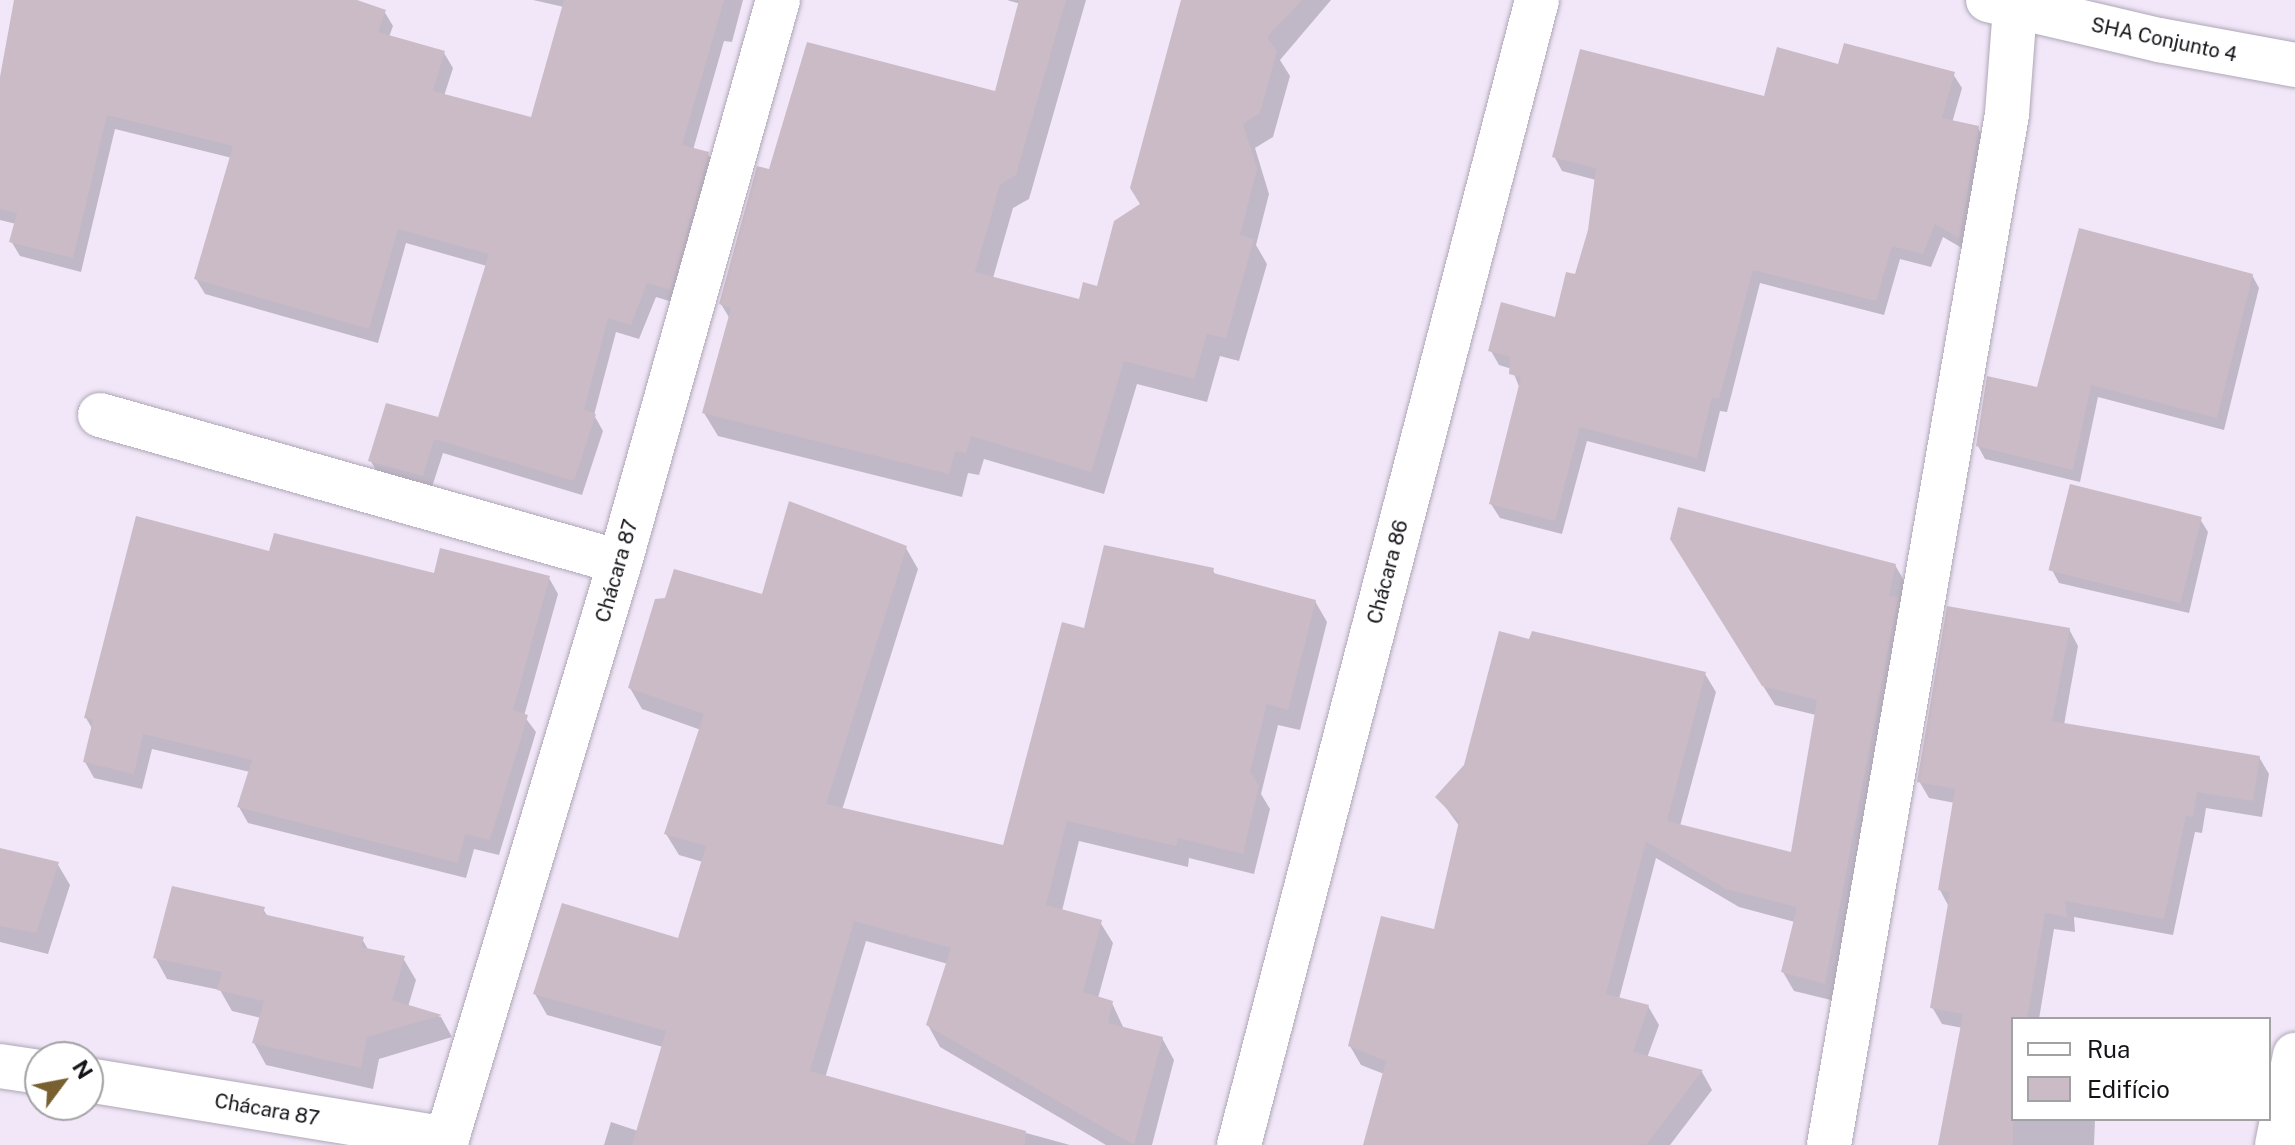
<!DOCTYPE html>
<meta charset="utf-8">
<style>
body{margin:0}
#map{position:relative;width:2295px;height:1145px;overflow:hidden;background:#f1e7f8;font-family:"Public Sans",sans-serif}
div>[style]{position:absolute}
[style*='--x']{left:calc(var(--x)*1px);top:calc(var(--y)*1px);width:calc(var(--w)*1px);rotate:calc(var(--a)*1deg)}
.shadow>*{inset:0;background:#0003}
.building>*{inset:0;background:#cbbbc6;transform-origin:0 0}
.roads{filter:drop-shadow(0 0 2px #afa7b7) drop-shadow(0 0 2px #afa7b7)}
.minor>*{height:44px;margin:-22px;padding:0 22px;transform-origin:22px;border-radius:22px;background:#fff}
.tertiary>*{height:44px;margin:-22px;padding:0 22px;transform-origin:22px;border-radius:22px;background:#fff}
span{translate:-50% -50%;white-space:nowrap;text-align:center;line-height:1.15;-webkit-text-stroke:6px #fff;paint-order:stroke}
.street-label{font-size:20px;color:#161318}
.legend{position:absolute;left:2011px;top:1017px;width:260px;height:104px;box-sizing:border-box;background:#fff;border:2px solid #a2a1a3;margin:0;padding:10px 14px;list-style:none;font-size:24px;color:#161318}
.legend li{display:flex;align-items:center;gap:16px;height:40px}
.legend b{width:40px;border:2px solid #a2a1a3}
.north{position:absolute;left:24px;top:1041px;width:80px;height:80px;box-sizing:border-box;background:#fff;border:2px solid #a2a1a3;border-radius:50%;rotate:58deg;font-size:22px;font-weight:700;line-height:32px;text-align:center;color:#161318}
.north::after{content:'';display:block;margin:auto;width:28px;height:36px;background:#796031;clip-path:polygon(50% 0,100% 100%,50% 72%,0 100%)}
</style>
<div id="map">
<div class="shadow">
<div style="clip-path:polygon(16px 0,351px 0,384px 11px,393px 26px,389px 37px,444px 53px,453px 68px,444px 96px,532px 120px,564px 7px,533px 0,743px 0,732px 42px,724px 41px,693px 150px,708px 154px,717px 169px,679px 304px,656px 297px,639px 339px,616px 332px,594px 415px,603px 431px,582px 495px,443px 453px,431px 490px,379px 475px,370px 460px,439px 420px,487px 266px,406px 243px,378px 343px,205px 294px,196px 279px,232px 158px,115px 129px,81px 272px,20px 256px,11px 241px,16px 224px,0 220px,0 89px)"></div>
<div style="clip-path:polygon(1007px 0,1086px 0,1029px 199px,1013px 208px,993px 278px,1081px 301px,1098px 288px,1143px 206px,1183px 0,1331px 0,1280px 60px,1290px 76px,1273px 137px,1255px 148px,1269px 194px,1256px 245px,1267px 264px,1239px 361px,1220px 356px,1207px 402px,1137px 384px,1104px 494px,984px 459px,979px 475px,968px 473px,962px 497px,718px 436px,704px 413px,730px 319px,721px 304px,771px 172px,996px 93px,1021px 4px)"></div>
<div style="clip-path:polygon(1840px 66px,1953px 74px,1962px 88px,1952px 123px,1978px 128px,1986px 143px,1967px 251px,1943px 237px,1931px 267px,1900px 259px,1884px 315px,1760px 283px,1727px 412px,1720px 411px,1705px 472px,1587px 441px,1562px 534px,1500px 518px,1491px 504px,1520px 389px,1512px 369px,1499px 365px,1491px 351px,1556px 319px,1576px 277px,1590px 231px,1596px 180px,1562px 171px,1554px 156px,1766px 99px)"></div>
<div style="clip-path:polygon(2252px 275px,2259px 288px,2224px 430px,2098px 397px,2080px 482px,1985px 459px,1978px 446px,2039px 389px)"></div>
<div style="clip-path:polygon(2200px 519px,2208px 532px,2189px 613px,2059px 583px,2052px 570px)"></div>
<div style="clip-path:polygon(906px 548px,918px 569px,842px 810px,1005px 848px,1086px 630px,1212px 569px,1216px 576px,1315px 601px,1327px 622px,1300px 730px,1278px 725px,1261px 794px,1270px 809px,1254px 874px,1189px 858px,1188px 867px,1079px 841px,1062px 911px,1100px 922px,1113px 943px,1098px 998px,1112px 1003px,1124px 1029px,1162px 1038px,1174px 1060px,1152px 1145px,1106px 1145px,940px 1047px,928px 1025px,948px 964px,866px 941px,825px 1078px,1070px 1145px,604px 1145px,611px 1122px,638px 1131px,663px 1047px,547px 1015px,535px 994px,680px 941px,703px 862px,679px 855px,666px 834px,701px 730px,642px 709px,630px 688px,763px 597px)"></div>
<div style="clip-path:polygon(270px 553px,435px 575px,549px 578px,558px 594px,524px 716px,536px 732px,499px 855px,474px 849px,466px 878px,248px 823px,239px 807px,250px 772px,152px 749px,142px 789px,94px 778px,85px 762px,93px 730px,86px 718px)"></div>
<div style="clip-path:polygon(1683px 558px,1895px 565px,1906px 584px,1835px 1001px,1794px 991px,1783px 972px,1795px 922px,1739px 907px,1656px 858px,1619px 999px,1648px 1006px,1659px 1025px,1647px 1058px,1702px 1072px,1712px 1090px,1670px 1145px,1366px 1145px,1384px 1074px,1361px 1065px,1350px 1046px,1435px 931px,1460px 827px,1438px 797px,1705px 674px,1716px 692px,1680px 826px,1793px 855px,1816px 715px,1775px 705px)"></div>
<div style="clip-path:polygon(2069px 629px,2078px 646px,2064px 725px,2259px 757px,2269px 774px,2262px 817px,2206px 808px,2202px 833px,2195px 832px,2173px 935px,2074px 917px,2075px 932px,2054px 929px,2039px 1019px,2013px 1019px,2013px 1119px,2095px 1119px,2094px 1145px,1940px 1145px,1963px 1028px,1942px 1024px,1932px 1007px,1949px 907px,1940px 890px,1955px 803px,1929px 798px,1919px 781px)"></div>
<div style="clip-path:polygon(0 851px,57px 863px,70px 885px,48px 954px,0 942px)"></div>
<div style="clip-path:polygon(263px 909px,268px 917px,362px 939px,369px 951px,403px 958px,416px 980px,408px 1007px,441px 1017px,452px 1037px,379px 1059px,373px 1089px,266px 1065px,254px 1043px,261px 1018px,232px 1011px,220px 990px,167px 979px,155px 957px)"></div>
</div>
<div class="building">
<div style="clip-path:polygon(14px 0,357px 0,386px 10px,378px 32px,445px 51px,433px 91px,531px 117px,564px 0,724px 0,682px 145px,709px 152px,671px 290px,647px 283px,631px 325px,608px 318px,584px 410px,596px 414px,574px 481px,434px 439px,423px 476px,368px 461px,386px 403px,438px 417px,489px 254px,398px 229px,369px 329px,194px 279px,233px 146px,107px 115px,73px 258px,9px 242px,17px 213px,0 209px,0 77px)"></div>
<div style="clip-path:polygon(1019px 0,1066px 0,1016px 175px,1000px 185px,975px 272px,1079px 299px,1083px 282px,1097px 286px,1114px 221px,1140px 204px,1130px 188px,1181px 0,1302px 0,1267px 37px,1277px 51px,1260px 113px,1243px 124px,1257px 169px,1240px 235px,1254px 239px,1226px 338px,1207px 334px,1194px 379px,1124px 361px,1091px 472px,971px 436px,966px 453px,955px 451px,949px 474px,702px 413px,731px 308px,719px 304px,757px 166px,769px 169px,807px 42px,995px 91px)"></div>
<div style="clip-path:polygon(1844px 43px,1955px 72px,1942px 118px,1979px 126px,1959px 238px,1935px 224px,1923px 254px,1892px 246px,1876px 301px,1753px 270px,1719px 399px,1712px 397px,1697px 458px,1580px 427px,1555px 521px,1489px 504px,1521px 377px,1509px 374px,1510px 357px,1488px 351px,1501px 302px,1555px 317px,1566px 272px,1575px 274px,1588px 230px,1596px 168px,1552px 157px,1580px 49px,1764px 96px,1777px 47px,1838px 64px)"></div>
<div style="clip-path:polygon(2079px 228px,2253px 274px,2217px 418px,2091px 385px,2073px 470px,1976px 446px,1987px 376px,2037px 387px)"></div>
<div style="left:2070px;top:484px;width:136px;height:89px;rotate:14deg"></div>
<div style="clip-path:polygon(789px 501px,907px 546px,826px 804px,1003px 845px,1062px 622px,1084px 628px,1104px 545px,1214px 568px,1213px 573px,1316px 600px,1288px 710px,1267px 704px,1250px 772px,1259px 786px,1243px 854px,1178px 838px,1176px 846px,1067px 821px,1046px 905px,1102px 920px,1083px 992px,1113px 1001px,1108px 1023px,1163px 1037px,1134px 1145px,926px 1025px,951px 948px,854px 921px,810px 1071px,1026px 1131px,1025px 1145px,632px 1145px,666px 1031px,533px 994px,562px 903px,678px 938px,706px 846px,664px 834px,704px 714px,628px 688px,655px 599px,665px 598px,674px 569px,762px 594px)"></div>
<div style="clip-path:polygon(1678px 507px,1896px 564px,1889px 596px,1898px 597px,1825px 984px,1781px 972px,1797px 907px,1726px 889px,1646px 841px,1606px 994px,1649px 1005px,1633px 1052px,1703px 1070px,1646px 1145px,1363px 1145px,1386px 1061px,1348px 1046px,1381px 916px,1434px 929px,1459px 821px,1435px 797px,1464px 765px,1499px 631px,1529px 639px,1532px 631px,1706px 672px,1667px 821px,1791px 852px,1817px 700px,1762px 686px,1670px 539px)"></div>
<div style="clip-path:polygon(136px 516px,269px 551px,274px 533px,434px 573px,440px 548px,550px 576px,513px 710px,528px 715px,490px 840px,465px 834px,458px 863px,237px 807px,252px 760px,143px 734px,134px 774px,83px 762px,93px 720px,84px 718px)"></div>
<div style="clip-path:polygon(1947px 606px,2070px 628px,2052px 721px,2260px 756px,2253px 801px,2197px 792px,2193px 817px,2186px 816px,2164px 919px,2065px 901px,2067px 917px,2045px 913px,2027px 1019px,2013px 1019px,2013px 1145px,1938px 1145px,1963px 1014px,1930px 1008px,1950px 892px,1938px 890px,1955px 789px,1917px 782px)"></div>
<div style="clip-path:polygon(0 848px,59px 862px,36px 933px,0 926px)"></div>
<div style="clip-path:polygon(172px 886px,265px 907px,263px 914px,364px 937px,361px 947px,405px 956px,392px 1000px,442px 1015px,367px 1037px,361px 1068px,252px 1043px,264px 1001px,217px 990px,222px 972px,153px 958px)"></div>
</div>
<div class="roads">
<div class="minor">
<div style="--x:100;--y:415;--w:540;--a:15.79"></div>
<div style="--x:0;--y:1066;--w:40;--a:8.5"></div>
<div style="--x:88;--y:1080;--w:364;--a:9.3"></div>
<div style="--x:445;--y:1145;--w:609;--a:-73.29"></div>
<div style="--x:620;--y:562;--w:584;--a:-74.3"></div>
<div style="--x:1239;--y:1145;--w:1183;--a:-75.41"></div>
<div style="--x:1829;--y:1145;--w:1046;--a:-80.2"></div>
<div style="--x:2007;--y:114;--w:107;--a:-85.7"></div>
<div style="--x:2277;--y:1145;--w:92;--a:-78.7"></div>
</div>
<div class="tertiary">
<div style="--x:1988;--y:0;--w:176;--a:13.2"></div>
<div style="--x:2159;--y:40;--w:138;--a:10.4"></div>
</div>
</div>
<div class="street-label">
<span style="left:2164px;top:40px;rotate:12deg">SHA Conjunto 4</span>
<span style="left:617px;top:571px;rotate:-74deg">Chácara 87</span>
<span style="left:1388px;top:572px;rotate:-75deg">Chácara 86</span>
<span style="left:267px;top:1110px;rotate:10deg">Chácara 87</span>
</div>
<ul class="legend">
<li><b style="height:10px;background:#fff"></b>Rua</li>
<li><b style="height:22px;background:#cbbbc6"></b>Edifício</li>
</ul>
<div class="north">N</div>
</div>
